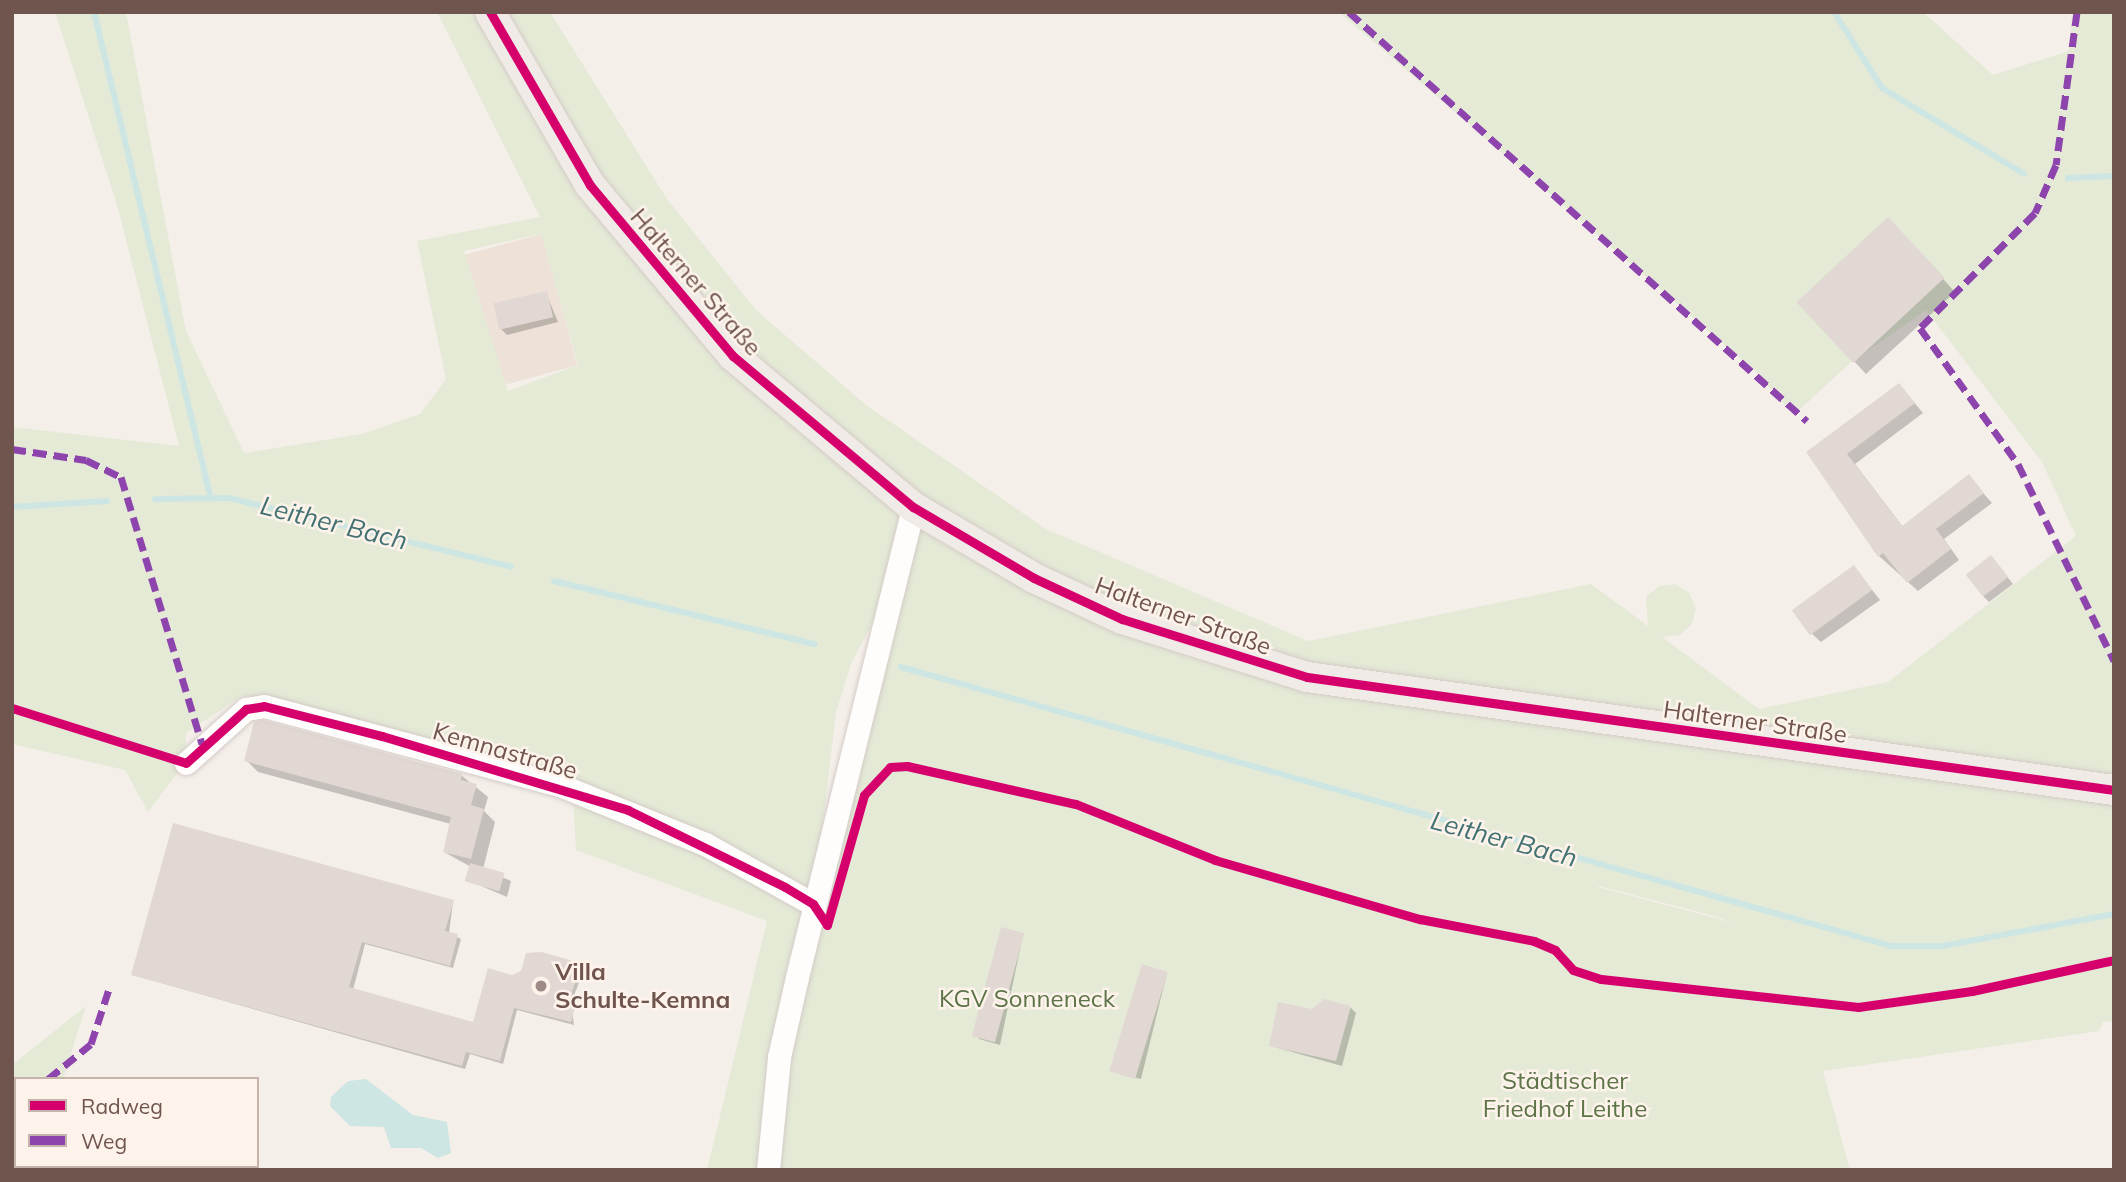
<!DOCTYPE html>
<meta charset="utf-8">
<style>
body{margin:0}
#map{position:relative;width:2126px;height:1182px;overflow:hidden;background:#f5efea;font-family:Mulish,sans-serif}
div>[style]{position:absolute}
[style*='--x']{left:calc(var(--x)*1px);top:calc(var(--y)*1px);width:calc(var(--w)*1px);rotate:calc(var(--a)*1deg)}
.residential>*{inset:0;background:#ede1d8;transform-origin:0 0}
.green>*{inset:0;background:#e4ead6}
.water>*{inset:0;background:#cde5e3}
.shadow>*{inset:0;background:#0003}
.stream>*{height:6px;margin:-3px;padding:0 3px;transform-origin:3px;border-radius:3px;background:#cde5e3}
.building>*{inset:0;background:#e1d7d3;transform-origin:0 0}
.roads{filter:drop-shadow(0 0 2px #d4cbc7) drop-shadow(0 0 2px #d4cbc7)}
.minor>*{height:23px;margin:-11.5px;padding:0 11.5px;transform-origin:11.5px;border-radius:11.5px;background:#fefdfc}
.major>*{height:30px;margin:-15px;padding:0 15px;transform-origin:15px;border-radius:15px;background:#f0ebe6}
.quiet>*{height:7px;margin-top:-3.5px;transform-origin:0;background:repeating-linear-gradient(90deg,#8e44ad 0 14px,transparent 0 21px)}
.cycleway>*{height:9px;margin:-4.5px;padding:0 4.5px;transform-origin:4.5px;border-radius:4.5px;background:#d6006c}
.dots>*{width:19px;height:19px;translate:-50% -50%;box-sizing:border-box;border:4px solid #fdf3eb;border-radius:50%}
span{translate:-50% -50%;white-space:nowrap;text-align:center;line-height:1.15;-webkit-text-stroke:5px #fdf3eb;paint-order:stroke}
.street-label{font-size:24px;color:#70544e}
.poi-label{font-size:24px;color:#70544e;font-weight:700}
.left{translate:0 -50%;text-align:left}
.park-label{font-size:24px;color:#5c7447}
.water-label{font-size:26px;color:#437273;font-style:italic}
.frame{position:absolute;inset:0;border:14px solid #70544e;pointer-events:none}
.legend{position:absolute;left:14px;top:1077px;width:245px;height:91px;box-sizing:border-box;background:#fdf3eb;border:2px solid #c5b3ac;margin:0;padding:9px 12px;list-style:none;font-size:21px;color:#70544e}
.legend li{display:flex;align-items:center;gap:14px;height:35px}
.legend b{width:35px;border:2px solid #c5b3ac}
</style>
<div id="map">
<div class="residential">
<div style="left:542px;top:234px;width:136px;height:80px;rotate:75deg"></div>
</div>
<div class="green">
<div style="clip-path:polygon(evenodd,55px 12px,126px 12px,186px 331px,244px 453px,362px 434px,420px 414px,446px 379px,417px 241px,540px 217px,437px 12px,550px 12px,667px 199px,756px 310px,866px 405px,1046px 529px,1308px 641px,1591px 584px,1648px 626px,1646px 597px,1659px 586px,1675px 584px,1689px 593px,1696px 608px,1692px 624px,1680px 635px,1662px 637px,1759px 709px,1888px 682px,2076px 536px,2042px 462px,1926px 310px,1850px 363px,1794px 415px,1757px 373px,1339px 12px,1923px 12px,1993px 75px,2069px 51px,2072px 12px,2114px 12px,2114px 786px,1309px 676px,1123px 617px,1035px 574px,949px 528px,823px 435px,911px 508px,893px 583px,851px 664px,836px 712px,816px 883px,796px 970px,913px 509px,1033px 580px,1121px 621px,1306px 680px,2114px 792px,2114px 1021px,2103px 1022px,2099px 1031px,1823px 1071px,1850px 1170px,707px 1170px,767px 921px,576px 850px,572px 778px,242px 696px,186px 733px,185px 763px,148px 812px,125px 770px,12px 744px,12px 427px,179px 446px,117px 205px,55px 12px,541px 234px,578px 365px,508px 391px,464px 251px,541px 234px,55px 12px,1598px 886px,1707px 914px,1738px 924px,1598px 887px,1598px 886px)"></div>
<div style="clip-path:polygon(86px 1006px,63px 1079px,16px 1079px,12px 1146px,12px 1065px)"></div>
</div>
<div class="water">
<div style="clip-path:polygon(366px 1079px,413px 1115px,447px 1122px,451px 1153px,438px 1158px,421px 1148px,391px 1148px,384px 1127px,350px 1126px,330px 1106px,331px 1097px,348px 1081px)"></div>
</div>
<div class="shadow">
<div style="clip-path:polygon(1901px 233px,1955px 292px,1866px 374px,1799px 302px)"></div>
<div style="clip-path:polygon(546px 293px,558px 322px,507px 335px,501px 329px)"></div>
<div style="clip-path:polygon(1908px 395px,1923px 413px,1855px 464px,1903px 527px,1969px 477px,1992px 503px,1944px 539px,1959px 560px,1918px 591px,1879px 556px,1809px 453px)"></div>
<div style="clip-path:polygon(1997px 564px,2013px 584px,1989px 602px,1982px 595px)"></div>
<div style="clip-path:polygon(1854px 567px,1880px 600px,1821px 642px,1811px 633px)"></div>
<div style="clip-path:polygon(246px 760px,461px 775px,488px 797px,484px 811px,495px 822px,483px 869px,511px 881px,507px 897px,467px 880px,471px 867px,444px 852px,451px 824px,258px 772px)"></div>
<div style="clip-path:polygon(453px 902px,449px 933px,461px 939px,453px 968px,365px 944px,353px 990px,475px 1025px,513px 977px,577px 966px,582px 975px,571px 1003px,574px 1025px,517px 1010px,503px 1064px,470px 1054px,465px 1069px,133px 975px)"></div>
<div style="clip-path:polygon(1023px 935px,1000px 1045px,979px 1039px,977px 1036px)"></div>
<div style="clip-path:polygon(1167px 973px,1141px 1079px,1119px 1074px,1116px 1071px)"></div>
<div style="clip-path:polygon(1350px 1007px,1356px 1013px,1342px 1066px,1271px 1046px)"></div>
</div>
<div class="stream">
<div style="--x:94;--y:12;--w:499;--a:76.5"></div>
<div style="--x:1834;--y:12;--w:90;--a:57.7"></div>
<div style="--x:1882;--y:88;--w:166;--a:31.2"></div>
<div style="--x:2068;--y:178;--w:46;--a:-2.5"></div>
<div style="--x:155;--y:499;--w:74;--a:-0.8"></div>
<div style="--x:229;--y:498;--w:290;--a:13.7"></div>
<div style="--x:12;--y:507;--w:95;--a:-3.6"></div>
<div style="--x:554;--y:581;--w:268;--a:13.6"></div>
<div style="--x:901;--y:667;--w:1029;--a:15.74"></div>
<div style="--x:1891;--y:946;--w:52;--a:0"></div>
<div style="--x:1943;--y:946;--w:174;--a:-10.6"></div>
</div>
<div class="building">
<div style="left:1888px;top:217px;width:83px;height:125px;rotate:47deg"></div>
<div style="left:547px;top:291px;width:27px;height:55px;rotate:77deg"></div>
<div style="clip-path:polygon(1899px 383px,1915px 403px,1847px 454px,1902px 526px,1969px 474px,1984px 493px,1936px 529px,1951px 549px,1907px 583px,1883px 553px,1878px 557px,1806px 452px)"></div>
<div style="left:1991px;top:555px;width:28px;height:32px;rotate:52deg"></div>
<div style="left:1854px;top:565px;width:31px;height:77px;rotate:54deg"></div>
<div style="clip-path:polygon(263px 720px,462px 774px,461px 780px,477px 784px,471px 805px,484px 809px,471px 859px,443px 852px,451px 817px,244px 761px,254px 722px)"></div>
<div style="clip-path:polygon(173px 823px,454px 900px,445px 931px,458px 934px,450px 966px,362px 942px,349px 987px,473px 1022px,488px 968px,512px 975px,521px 971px,526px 953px,542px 952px,573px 961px,580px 970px,569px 999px,575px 1008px,571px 1022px,514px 1008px,500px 1061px,466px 1052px,462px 1066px,131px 975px)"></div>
<div style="left:470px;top:863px;width:36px;height:19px;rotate:16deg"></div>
<div style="left:1001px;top:927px;width:24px;height:113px;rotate:15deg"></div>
<div style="left:1142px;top:964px;width:27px;height:112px;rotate:17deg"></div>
<div style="clip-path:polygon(1324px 999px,1351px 1006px,1336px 1061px,1269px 1046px,1278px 1002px,1312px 1009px)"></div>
</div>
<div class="roads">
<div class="minor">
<div style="--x:186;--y:763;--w:81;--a:-42"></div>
<div style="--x:246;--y:709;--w:18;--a:-9"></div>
<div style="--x:264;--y:706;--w:309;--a:15"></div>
<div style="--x:562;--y:786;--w:154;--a:22.1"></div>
<div style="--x:705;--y:844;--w:124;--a:29.1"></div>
<div style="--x:768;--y:1170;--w:114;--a:-84.4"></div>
<div style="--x:779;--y:1057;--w:82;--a:-77.3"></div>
<div style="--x:797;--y:977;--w:484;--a:-76.1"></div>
</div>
<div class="major">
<div style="--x:490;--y:12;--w:200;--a:60"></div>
<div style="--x:590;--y:185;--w:223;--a:50.1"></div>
<div style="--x:733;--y:356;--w:235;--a:40"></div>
<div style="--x:913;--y:507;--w:140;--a:30.4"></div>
<div style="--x:1034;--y:578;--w:97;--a:25"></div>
<div style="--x:1122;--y:619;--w:194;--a:17.4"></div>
<div style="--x:1307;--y:677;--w:815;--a:7.97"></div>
</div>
</div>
<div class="quiet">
<div style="--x:1349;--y:12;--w:614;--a:41.77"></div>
<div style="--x:2077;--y:12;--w:154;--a:97.8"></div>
<div style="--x:2056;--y:165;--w:52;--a:113.6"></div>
<div style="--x:2035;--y:213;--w:163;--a:135"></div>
<div style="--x:1920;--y:328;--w:168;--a:54.2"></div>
<div style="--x:2018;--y:464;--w:219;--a:64"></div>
<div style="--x:12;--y:449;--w:75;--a:8.5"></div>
<div style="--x:86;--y:460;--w:39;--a:26"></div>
<div style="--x:121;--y:477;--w:279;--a:73.1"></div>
<div style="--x:48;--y:1079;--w:55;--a:-39.1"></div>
<div style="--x:91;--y:1044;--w:58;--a:-71.9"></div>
<div style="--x:12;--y:1105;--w:4;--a:-27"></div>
</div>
<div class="cycleway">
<div style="--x:490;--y:12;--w:200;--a:60"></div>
<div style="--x:590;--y:185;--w:223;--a:50.1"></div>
<div style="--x:733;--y:356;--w:235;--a:40"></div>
<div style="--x:913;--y:507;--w:140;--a:30.4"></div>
<div style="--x:1034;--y:578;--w:97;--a:25"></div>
<div style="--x:1122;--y:619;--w:194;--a:17.4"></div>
<div style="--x:1307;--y:677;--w:815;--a:7.97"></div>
<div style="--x:12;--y:708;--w:182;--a:17.5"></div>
<div style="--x:186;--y:763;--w:81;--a:-42"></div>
<div style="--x:246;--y:709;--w:18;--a:-9"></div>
<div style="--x:264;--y:706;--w:122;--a:14.3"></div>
<div style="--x:382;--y:736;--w:257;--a:16.7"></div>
<div style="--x:628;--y:810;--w:175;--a:26.1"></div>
<div style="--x:785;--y:887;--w:33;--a:31"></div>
<div style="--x:813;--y:904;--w:25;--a:56"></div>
<div style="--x:827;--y:925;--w:135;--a:-74.1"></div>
<div style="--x:864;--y:795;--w:38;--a:-47"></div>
<div style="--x:890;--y:767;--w:17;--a:-3"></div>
<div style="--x:907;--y:766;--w:173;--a:12.7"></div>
<div style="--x:1076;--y:804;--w:150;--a:21.9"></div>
<div style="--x:1215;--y:860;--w:213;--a:16.1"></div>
<div style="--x:1420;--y:919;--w:116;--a:10.9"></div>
<div style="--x:1534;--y:941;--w:23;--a:23"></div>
<div style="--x:1555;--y:950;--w:27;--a:48"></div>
<div style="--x:1573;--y:970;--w:29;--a:18"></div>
<div style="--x:1601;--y:979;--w:259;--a:6.2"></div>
<div style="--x:1858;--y:1007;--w:115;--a:-8"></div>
<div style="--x:1972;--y:991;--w:145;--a:-12.3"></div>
</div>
<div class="dots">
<div style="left:541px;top:986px;background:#9f8a85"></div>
</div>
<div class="street-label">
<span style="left:696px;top:282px;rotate:49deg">Halterner Straße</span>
<span style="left:1183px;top:616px;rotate:20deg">Halterner Straße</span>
<span style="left:1755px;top:722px;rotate:8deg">Halterner Straße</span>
<span style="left:505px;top:751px;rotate:16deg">Kemnastraße</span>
</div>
<div class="poi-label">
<span class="left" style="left:555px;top:986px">Villa<br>Schulte-Kemna</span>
</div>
<div class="park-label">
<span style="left:1027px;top:999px">KGV Sonneneck</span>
<span style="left:1565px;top:1095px">Städtischer<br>Friedhof Leithe</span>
</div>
<div class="water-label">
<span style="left:334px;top:523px;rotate:14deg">Leither Bach</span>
<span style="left:1504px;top:839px;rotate:15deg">Leither Bach</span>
</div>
<div class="frame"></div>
<ul class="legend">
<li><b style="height:9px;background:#d6006c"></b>Radweg</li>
<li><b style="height:9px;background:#8e44ad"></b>Weg</li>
</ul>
</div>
